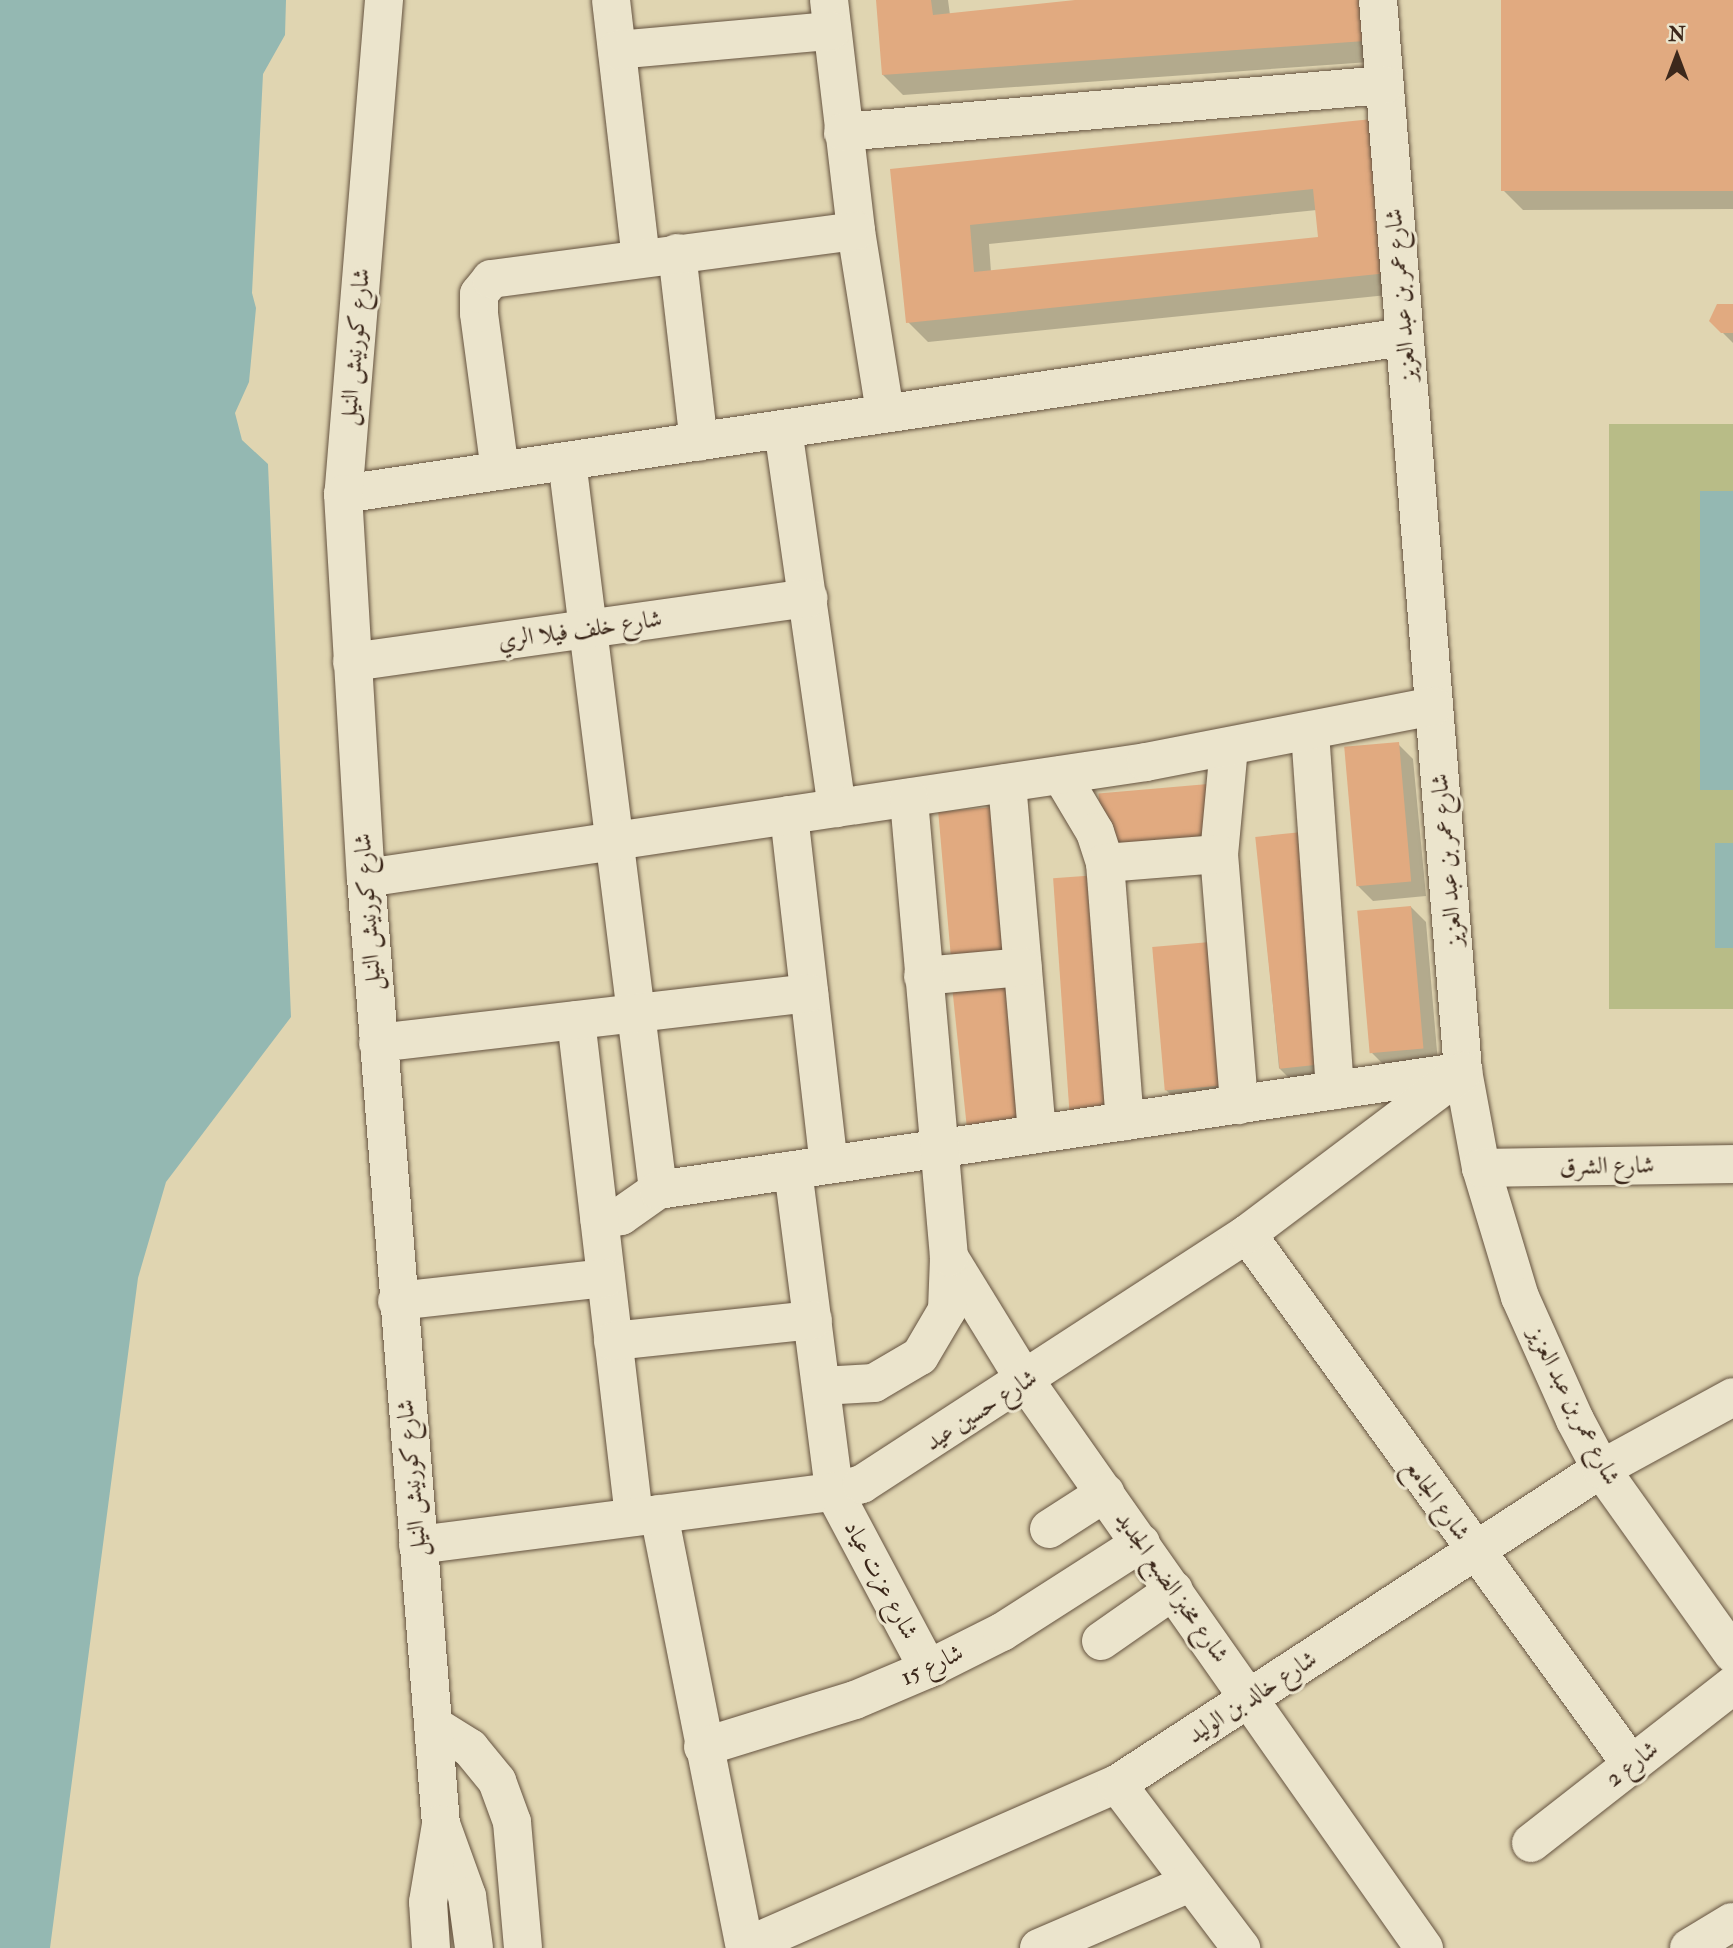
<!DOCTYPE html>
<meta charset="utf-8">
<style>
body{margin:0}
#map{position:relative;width:1733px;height:1948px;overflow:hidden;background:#e0d5b1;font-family:"IM FELL Double Pica",Amiri,serif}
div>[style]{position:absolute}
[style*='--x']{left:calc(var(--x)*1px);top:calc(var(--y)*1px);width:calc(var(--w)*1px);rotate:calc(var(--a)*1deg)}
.green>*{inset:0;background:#b8bc87;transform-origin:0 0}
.water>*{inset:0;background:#94b8b2;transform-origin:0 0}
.shadow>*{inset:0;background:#0003}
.building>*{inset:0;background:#e1aa80;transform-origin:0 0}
.roads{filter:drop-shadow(0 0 2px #655340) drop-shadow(0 0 2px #655340)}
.street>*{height:38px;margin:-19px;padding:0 19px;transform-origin:19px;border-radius:19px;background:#ebe4cc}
.secondary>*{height:38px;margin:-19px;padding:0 19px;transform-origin:19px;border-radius:19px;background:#ebe4cc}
span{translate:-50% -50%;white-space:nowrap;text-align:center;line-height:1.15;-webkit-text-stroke:6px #ebe4cc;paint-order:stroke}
.street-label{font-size:24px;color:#3c281b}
.north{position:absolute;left:1642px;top:21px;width:70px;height:70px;-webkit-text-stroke:5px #ebe4cc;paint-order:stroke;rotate:0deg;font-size:19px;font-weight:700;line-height:28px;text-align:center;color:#3c281b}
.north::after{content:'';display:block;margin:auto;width:24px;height:32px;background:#3c281b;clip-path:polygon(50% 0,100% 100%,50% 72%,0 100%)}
</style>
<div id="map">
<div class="green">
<div style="left:1733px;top:424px;width:585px;height:124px;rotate:90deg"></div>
</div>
<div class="water">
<div style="clip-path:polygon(0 0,286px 0,285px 35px,263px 74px,252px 293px,256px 308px,249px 382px,235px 413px,242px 440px,268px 464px,291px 1017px,166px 1182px,138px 1278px,50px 1948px,0 1948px)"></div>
<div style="left:1733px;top:491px;width:299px;height:33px;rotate:90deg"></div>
<div style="left:1715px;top:843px;width:18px;height:105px"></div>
</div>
<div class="shadow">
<div style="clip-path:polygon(878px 0,948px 0,950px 15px,1092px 0,1379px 0,1384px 61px,903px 95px,883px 75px)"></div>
<div style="clip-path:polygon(1502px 0,1733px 0,1733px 209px,1523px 210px,1504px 191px)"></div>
<div style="clip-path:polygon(evenodd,1372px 121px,1407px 293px,928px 342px,908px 322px,892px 171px,1372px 121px,1317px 210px,1320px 238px,991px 272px,989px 244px,1317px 210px)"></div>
<div style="clip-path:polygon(1733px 306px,1733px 343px,1711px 321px)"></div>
<div style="clip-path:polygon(1398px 744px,1413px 759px,1426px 896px,1373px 901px,1358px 886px)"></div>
<div style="clip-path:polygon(1257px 837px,1339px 1079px,1294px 1083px,1279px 1068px)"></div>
<div style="clip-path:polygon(1411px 907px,1426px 922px,1438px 1063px,1387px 1068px,1372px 1053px)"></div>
<div style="clip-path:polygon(1153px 949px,1237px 1100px,1181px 1105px,1166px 1090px)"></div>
</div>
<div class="building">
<div style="clip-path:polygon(876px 0,931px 0,933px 15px,1075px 0,1362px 0,1365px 41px,882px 75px)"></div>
<div style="left:1501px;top:0;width:232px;height:191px"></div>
<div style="clip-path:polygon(evenodd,1372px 119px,1388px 273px,906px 323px,890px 169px,1372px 119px,1313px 189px,1318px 237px,974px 272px,970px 225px,1313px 189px)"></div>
<div style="clip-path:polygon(1717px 304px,1733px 304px,1733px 333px,1721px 333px,1709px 321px)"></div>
<div style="left:1399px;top:742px;width:140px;height:55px;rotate:85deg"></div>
<div style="left:1208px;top:784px;width:52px;height:110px;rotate:85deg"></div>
<div style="left:994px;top:807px;width:144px;height:56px;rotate:85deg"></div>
<div style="left:1302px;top:832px;width:233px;height:47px;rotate:84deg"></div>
<div style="left:1098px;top:875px;width:237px;height:45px;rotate:86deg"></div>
<div style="left:1411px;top:906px;width:143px;height:54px;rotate:85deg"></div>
<div style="left:1210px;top:942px;width:144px;height:58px;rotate:85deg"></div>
<div style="left:1008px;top:983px;width:138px;height:56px;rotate:84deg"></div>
</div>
<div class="roads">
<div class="street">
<div style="--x:611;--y:0;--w:260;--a:83.4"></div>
<div style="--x:829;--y:0;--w:233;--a:83.3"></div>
<div style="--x:856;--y:231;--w:183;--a:80.9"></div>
<div style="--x:1378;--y:0;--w:1074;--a:85.46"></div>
<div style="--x:1463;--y:1071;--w:99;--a:79.5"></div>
<div style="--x:1481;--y:1168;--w:135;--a:73.2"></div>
<div style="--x:1520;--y:1297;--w:135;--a:65.9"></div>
<div style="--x:1575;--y:1420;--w:55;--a:62"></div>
<div style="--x:1601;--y:1469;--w:227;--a:54.5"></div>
<div style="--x:617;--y:50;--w:215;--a:-5.1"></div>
<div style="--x:843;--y:132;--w:543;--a:-4.97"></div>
<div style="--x:677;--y:253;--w:190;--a:83.4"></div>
<div style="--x:783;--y:429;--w:383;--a:81.9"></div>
<div style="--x:567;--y:461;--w:735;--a:82.88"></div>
<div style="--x:658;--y:1190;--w:45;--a:144.9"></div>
<div style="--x:621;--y:1216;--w:22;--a:170"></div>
<div style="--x:500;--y:471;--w:159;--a:-97.6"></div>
<div style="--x:479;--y:313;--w:19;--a:-90"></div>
<div style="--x:479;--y:294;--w:19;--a:-51"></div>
<div style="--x:491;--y:279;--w:368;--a:-7.5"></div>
<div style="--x:343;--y:494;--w:1073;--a:-8.42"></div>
<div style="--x:352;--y:662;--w:461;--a:-8"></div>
<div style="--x:1310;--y:732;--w:359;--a:86"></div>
<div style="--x:1229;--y:747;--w:107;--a:95.3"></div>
<div style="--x:1219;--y:854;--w:252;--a:85.4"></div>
<div style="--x:1061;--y:775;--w:66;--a:59.2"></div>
<div style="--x:1095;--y:832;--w:33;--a:72"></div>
<div style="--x:1105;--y:863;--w:259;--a:85.6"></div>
<div style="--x:1007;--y:783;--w:352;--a:85.1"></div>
<div style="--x:789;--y:815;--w:352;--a:83.5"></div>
<div style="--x:1105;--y:863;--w:114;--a:-4.5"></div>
<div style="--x:366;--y:878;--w:789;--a:-8.46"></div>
<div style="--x:1146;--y:762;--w:293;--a:-11"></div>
<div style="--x:923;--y:976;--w:100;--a:-5.1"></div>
<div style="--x:576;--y:1020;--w:500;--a:83.34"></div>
<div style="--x:378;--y:1043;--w:434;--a:-6.6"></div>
<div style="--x:1481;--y:1168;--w:252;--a:-0.9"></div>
<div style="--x:793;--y:1170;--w:325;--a:82.7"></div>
<div style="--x:834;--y:1492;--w:200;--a:62"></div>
<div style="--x:658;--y:1190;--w:809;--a:-8.39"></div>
<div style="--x:1247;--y:1234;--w:654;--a:54.08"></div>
<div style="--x:949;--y:1257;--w:147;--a:58.4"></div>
<div style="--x:1026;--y:1382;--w:692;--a:54.89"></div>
<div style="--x:397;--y:1301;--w:210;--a:-6.3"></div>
<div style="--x:613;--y:1341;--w:201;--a:-6"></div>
<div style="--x:821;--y:1386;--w:53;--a:-3.2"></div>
<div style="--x:874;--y:1383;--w:53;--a:-30.4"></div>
<div style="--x:920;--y:1356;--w:53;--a:-59.6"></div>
<div style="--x:947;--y:1310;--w:53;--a:-87.8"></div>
<div style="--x:949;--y:1257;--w:461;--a:-95"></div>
<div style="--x:659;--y:1514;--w:442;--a:78.8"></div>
<div style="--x:1049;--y:1529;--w:67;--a:-32.7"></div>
<div style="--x:418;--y:1545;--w:419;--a:-7.3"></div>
<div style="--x:834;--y:1492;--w:29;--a:-16"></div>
<div style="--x:862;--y:1484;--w:459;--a:-33"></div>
<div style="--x:1247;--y:1234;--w:271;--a:-37"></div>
<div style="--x:1101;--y:1641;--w:89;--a:-34.9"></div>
<div style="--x:433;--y:1725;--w:44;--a:31.9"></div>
<div style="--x:470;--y:1748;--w:43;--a:50.7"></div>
<div style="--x:497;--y:1781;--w:44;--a:69.9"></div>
<div style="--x:512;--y:1822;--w:126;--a:85"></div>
<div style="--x:703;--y:1747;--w:159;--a:-17.2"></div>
<div style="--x:855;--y:1700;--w:79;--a:-23"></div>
<div style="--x:928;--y:1669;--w:83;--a:-26.6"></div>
<div style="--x:1002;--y:1632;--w:165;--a:-32.6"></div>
<div style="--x:1117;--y:1784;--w:206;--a:52.9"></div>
<div style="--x:1531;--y:1843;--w:256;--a:-38"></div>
<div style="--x:745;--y:1947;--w:406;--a:-23.7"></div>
<div style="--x:1117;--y:1784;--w:577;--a:-33.06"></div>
<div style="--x:1601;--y:1469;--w:150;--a:-28.6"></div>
<div style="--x:1039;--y:1948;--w:164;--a:-23.3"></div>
<div style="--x:1689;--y:1948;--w:50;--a:-31.2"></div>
</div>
<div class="secondary">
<div style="--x:384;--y:0;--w:496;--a:94.7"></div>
<div style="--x:343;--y:494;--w:385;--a:86.6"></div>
<div style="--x:366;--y:878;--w:949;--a:85.47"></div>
<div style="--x:441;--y:1824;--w:77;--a:70.1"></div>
<div style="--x:467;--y:1896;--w:52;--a:82.3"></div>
<div style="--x:431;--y:1948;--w:46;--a:-93.7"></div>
<div style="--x:428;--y:1902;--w:79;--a:-80.5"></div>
</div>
</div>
<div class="street-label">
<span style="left:1401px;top:295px;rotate:-95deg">شارع عمر بن عبد العزيز</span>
<span style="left:355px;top:347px;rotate:-85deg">شارع كورنيش النيل</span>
<span style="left:580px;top:630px;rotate:-8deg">شارع خلف فيلا الري</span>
<span style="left:1447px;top:860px;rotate:-95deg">شارع عمر بن عبد العزيز</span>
<span style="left:368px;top:912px;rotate:-94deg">شارع كورنيش النيل</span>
<span style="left:1607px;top:1166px;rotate:-1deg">شارع الشرق</span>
<span style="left:1574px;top:1406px;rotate:63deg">شارع عمر بن عبد العزيز</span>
<span style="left:981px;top:1410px;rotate:-33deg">شارع حسين عيد</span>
<span style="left:412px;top:1478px;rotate:-95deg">شارع كورنيش النيل</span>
<span style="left:1437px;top:1500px;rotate:54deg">شارع الجامع</span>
<span style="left:881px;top:1580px;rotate:62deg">شارع عزت عياد</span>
<span style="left:1172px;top:1587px;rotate:55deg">شارع مخبز الضبع الجديد</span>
<span style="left:932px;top:1665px;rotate:-25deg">شارع 15</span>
<span style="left:1252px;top:1697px;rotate:-33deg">شارع خالد بن الوليد</span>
<span style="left:1632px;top:1764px;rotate:-38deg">شارع 2</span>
</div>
<div class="north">N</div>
</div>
